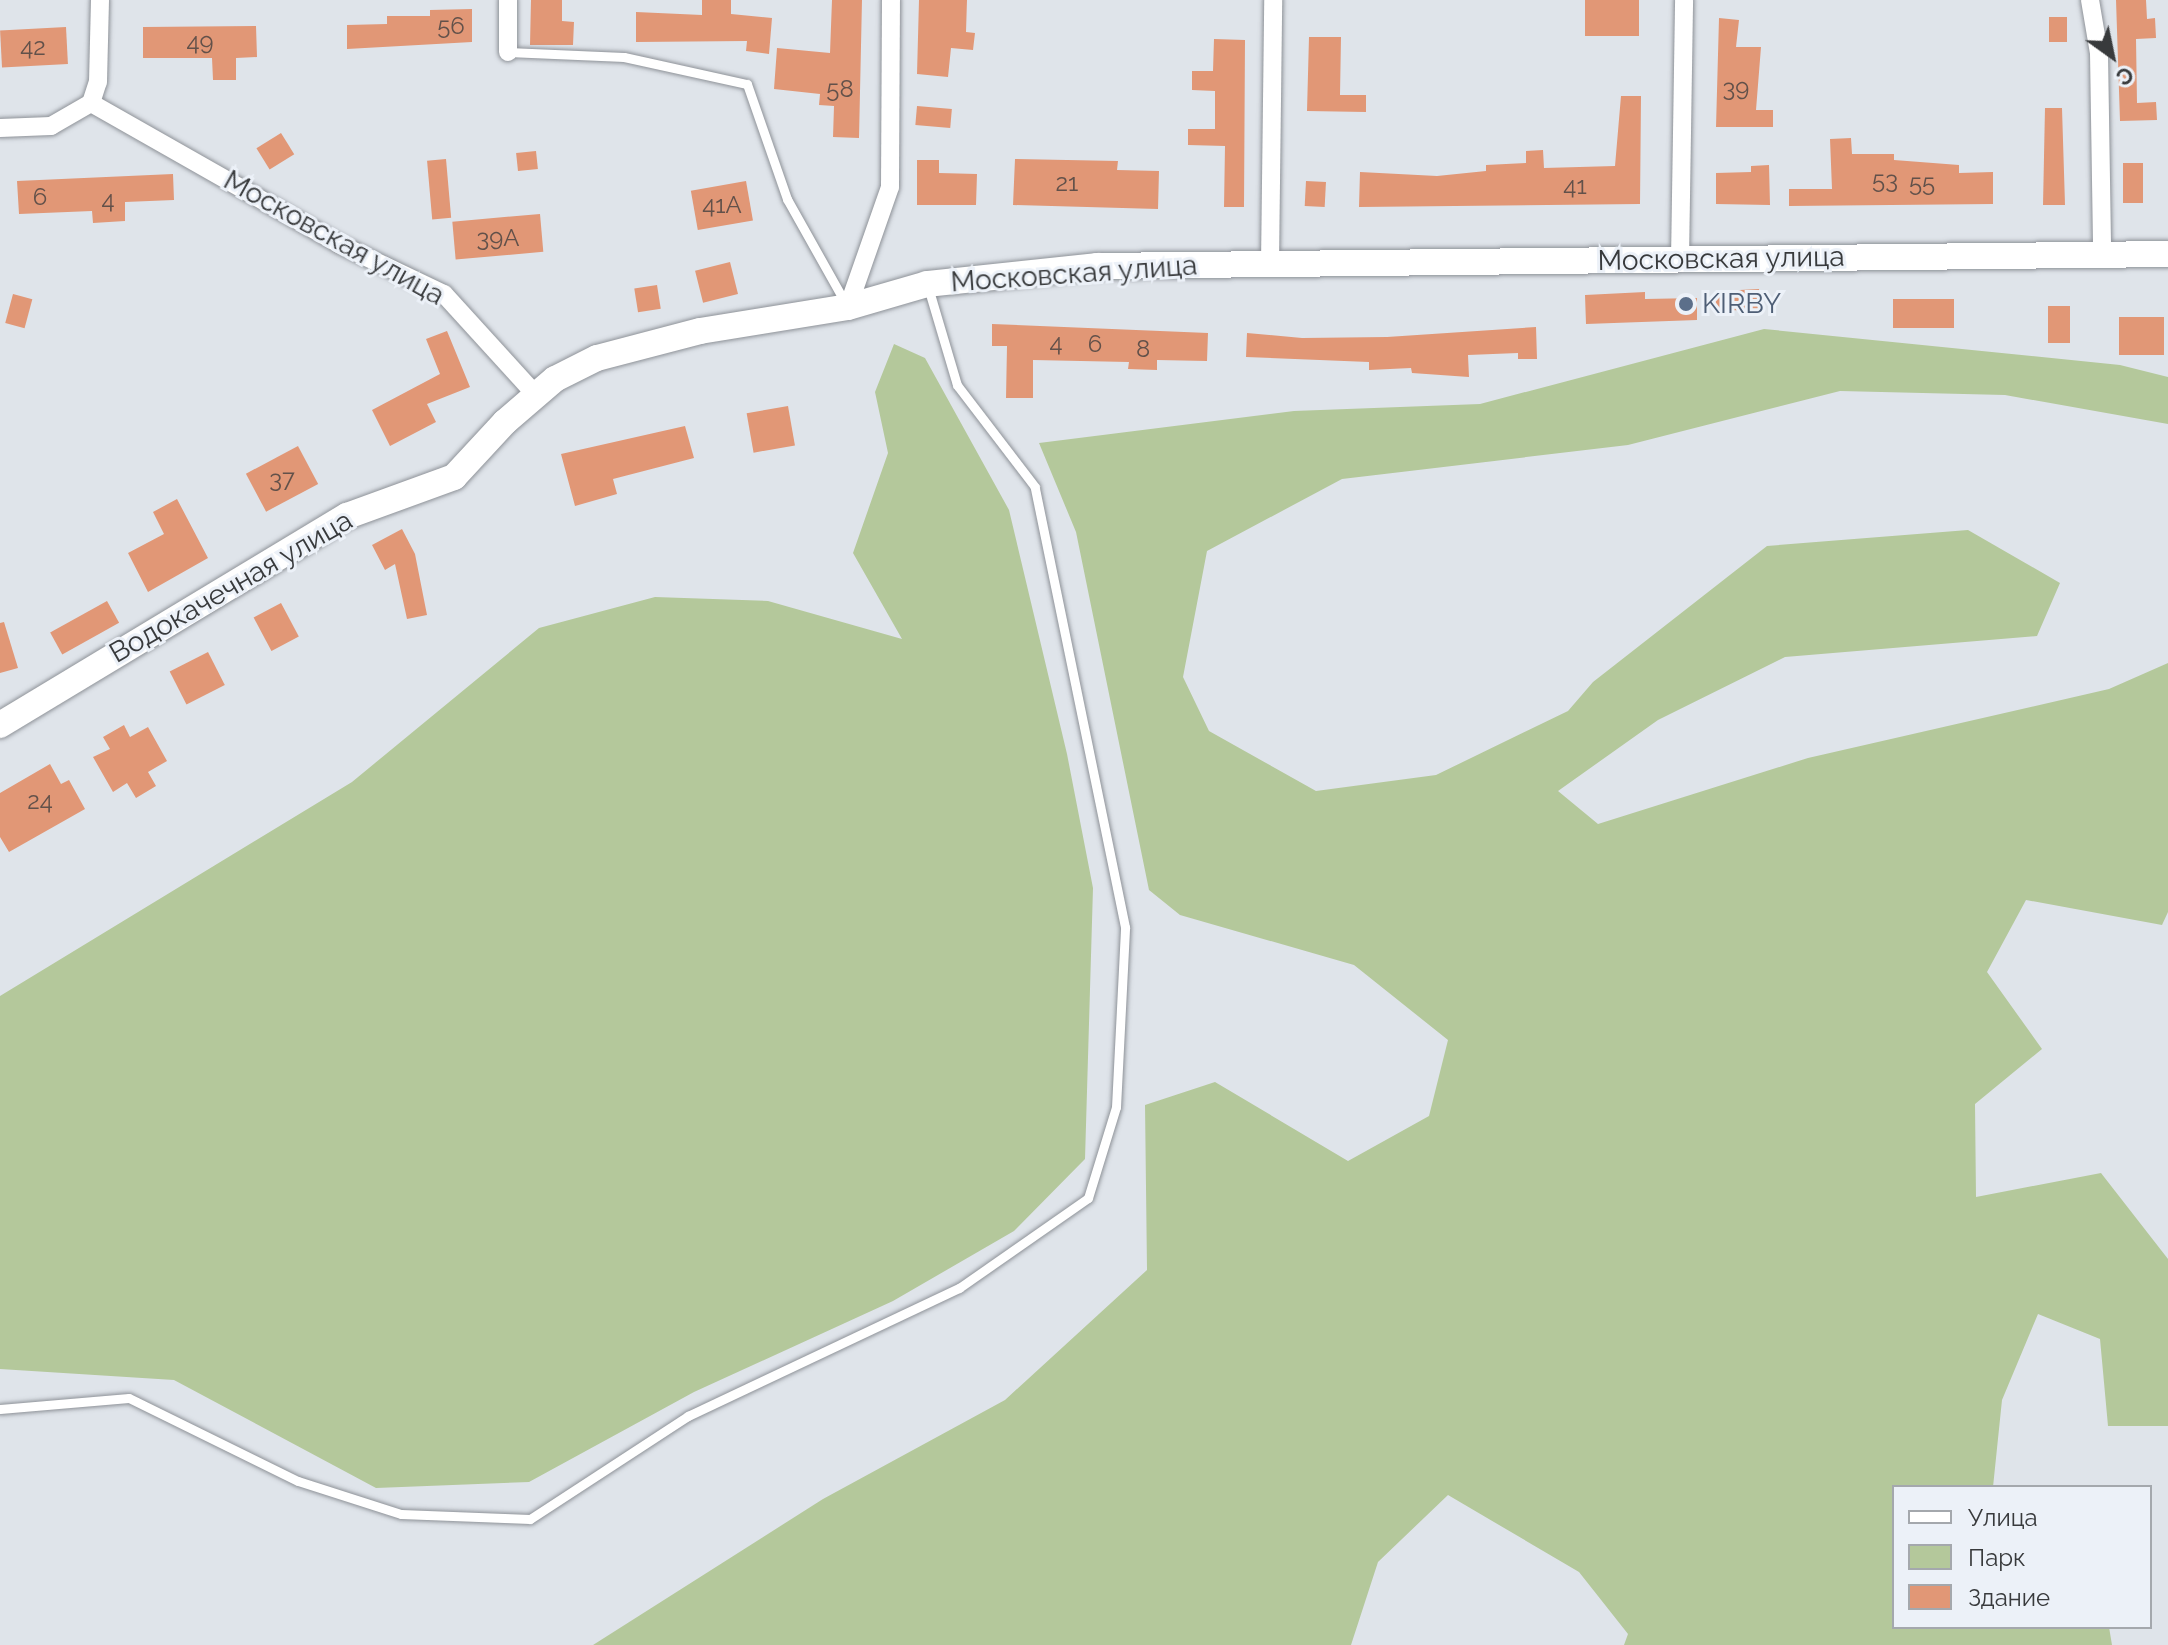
<!DOCTYPE html>
<meta charset="utf-8">
<style>
body{margin:0}
#map{position:relative;width:2168px;height:1645px;overflow:hidden;background:#dfe4ea;font-family:Raleway,sans-serif}
div>[style]{position:absolute}
[style*='--x']{left:calc(var(--x)*1px);top:calc(var(--y)*1px);width:calc(var(--w)*1px);rotate:calc(var(--a)*1deg)}
.green>*{inset:0;background:#b4c89b}
.building>*{inset:0;background:#e19776;transform-origin:0 0}
.roads{filter:drop-shadow(0 0 2px #8e9298) drop-shadow(0 0 2px #8e9298)}
.lane>*{height:9px;margin:-4.5px;padding:0 4.5px;transform-origin:4.5px;border-radius:4.5px;background:#fff}
.street>*{height:18px;margin:-9px;padding:0 9px;transform-origin:9px;border-radius:9px;background:#fff}
.secondary>*{height:26px;margin:-13px;padding:0 13px;transform-origin:13px;border-radius:13px;background:#fff}
.dots>*{width:22px;height:22px;translate:-50% -50%;box-sizing:border-box;border:4px solid #ecf1f8;border-radius:50%}
span{translate:-50% -50%;white-space:nowrap;text-align:center;line-height:1.15;-webkit-text-stroke:6px #ecf1f8;paint-order:stroke}
.number-label{font-size:24px;color:#62514a}
.number-label span{-webkit-text-stroke-width:0}
.street-label{font-size:28px;color:#383a3c}
.service-label{font-size:28px;color:#4e5e75}
.left{translate:0 -50%;text-align:left}
.legend{position:absolute;left:1892px;top:1485px;width:260px;height:144px;box-sizing:border-box;background:#ecf1f8;border:2px solid #a4a8ad;margin:0;padding:10px 14px;list-style:none;font-size:24px;color:#383a3c}
.legend li{display:flex;align-items:center;gap:16px;height:40px}
.legend b{width:40px;border:2px solid #a4a8ad}
.north{position:absolute;left:2072px;top:16px;width:80px;height:80px;-webkit-text-stroke:6px #ecf1f8;paint-order:stroke;rotate:147deg;font-size:22px;font-weight:700;line-height:32px;text-align:center;color:#383a3c}
.north::after{content:'';display:block;margin:auto;width:28px;height:36px;background:#383a3c;clip-path:polygon(50% 0,100% 100%,50% 72%,0 100%)}
</style>
<div id="map">
<div class="green">
<div style="clip-path:polygon(1764px 329px,2120px 365px,2168px 377px,2168px 424px,2005px 395px,1840px 391px,1628px 445px,1342px 479px,1207px 551px,1183px 677px,1209px 731px,1316px 791px,1436px 775px,1568px 711px,1593px 682px,1767px 546px,1968px 530px,2060px 583px,2037px 636px,1785px 657px,1658px 720px,1558px 791px,1598px 824px,1808px 758px,2109px 689px,2168px 663px,2168px 912px,2162px 925px,2026px 900px,1987px 972px,2042px 1049px,1975px 1104px,1976px 1197px,2101px 1173px,2168px 1259px,2168px 1426px,2108px 1426px,2100px 1339px,2038px 1314px,2002px 1400px,1993px 1487px,1894px 1487px,1894px 1627px,2109px 1627px,2112px 1645px,1624px 1645px,1628px 1634px,1579px 1572px,1448px 1495px,1378px 1562px,1351px 1645px,593px 1645px,823px 1499px,1005px 1400px,1147px 1270px,1145px 1105px,1215px 1082px,1348px 1161px,1429px 1116px,1448px 1040px,1354px 965px,1180px 915px,1149px 890px,1076px 532px,1039px 443px,1294px 411px,1480px 404px)"></div>
<div style="clip-path:polygon(894px 344px,925px 358px,1009px 510px,1067px 754px,1093px 888px,1085px 1159px,1014px 1231px,893px 1301px,694px 1392px,529px 1482px,376px 1488px,174px 1380px,0 1369px,0 996px,352px 782px,539px 628px,655px 597px,768px 601px,902px 639px,853px 553px,888px 453px,875px 392px)"></div>
</div>
<div class="building">
<div style="clip-path:polygon(531px 0,562px 0,562px 21px,574px 22px,573px 45px,530px 45px)"></div>
<div style="clip-path:polygon(702px 0,731px 0,731px 14px,772px 18px,769px 54px,746px 51px,747px 41px,636px 42px,636px 12px,702px 15px)"></div>
<div style="clip-path:polygon(832px 0,862px 0,859px 138px,833px 137px,834px 106px,819px 105px,820px 94px,774px 89px,777px 48px,830px 53px)"></div>
<div style="clip-path:polygon(919px 0,967px 0,966px 32px,975px 33px,973px 50px,951px 48px,948px 77px,917px 74px)"></div>
<div style="left:1585px;top:0;width:54px;height:36px"></div>
<div style="clip-path:polygon(2116px 0,2146px 0,2147px 19px,2155px 18px,2156px 38px,2136px 39px,2137px 103px,2156px 102px,2157px 120px,2120px 121px)"></div>
<div style="clip-path:polygon(472px 9px,472px 42px,347px 49px,347px 25px,387px 24px,387px 16px,430px 16px,430px 10px)"></div>
<div style="left:2049px;top:17px;width:18px;height:25px"></div>
<div style="clip-path:polygon(1719px 18px,1739px 20px,1736px 47px,1761px 47px,1756px 110px,1773px 110px,1773px 127px,1716px 127px)"></div>
<div style="clip-path:polygon(256px 26px,257px 57px,236px 58px,236px 80px,213px 80px,212px 58px,143px 58px,143px 27px)"></div>
<div style="left:66px;top:27px;width:37px;height:66px;rotate:87deg"></div>
<div style="clip-path:polygon(1309px 37px,1341px 37px,1340px 95px,1366px 95px,1366px 112px,1307px 111px)"></div>
<div style="clip-path:polygon(1214px 39px,1245px 40px,1244px 207px,1224px 207px,1225px 146px,1188px 145px,1188px 129px,1215px 129px,1215px 91px,1192px 90px,1192px 71px,1213px 71px)"></div>
<div style="clip-path:polygon(1621px 96px,1641px 96px,1640px 204px,1359px 207px,1360px 172px,1437px 176px,1486px 171px,1486px 165px,1526px 163px,1526px 151px,1543px 150px,1544px 168px,1615px 166px)"></div>
<div style="left:917px;top:106px;width:35px;height:19px;rotate:5deg"></div>
<div style="clip-path:polygon(2045px 108px,2062px 108px,2065px 205px,2043px 205px)"></div>
<div style="left:281px;top:133px;width:25px;height:29px;rotate:58deg"></div>
<div style="clip-path:polygon(1851px 138px,1852px 154px,1894px 154px,1894px 160px,1959px 165px,1959px 173px,1993px 172px,1993px 204px,1789px 206px,1789px 189px,1832px 189px,1830px 139px)"></div>
<div style="left:536px;top:151px;width:18px;height:20px;rotate:84deg"></div>
<div style="left:446px;top:159px;width:59px;height:19px;rotate:85deg"></div>
<div style="clip-path:polygon(1015px 159px,1118px 161px,1117px 170px,1159px 171px,1158px 209px,1013px 205px)"></div>
<div style="clip-path:polygon(917px 160px,939px 160px,939px 173px,977px 174px,976px 205px,917px 205px)"></div>
<div style="left:2123px;top:163px;width:20px;height:40px"></div>
<div style="clip-path:polygon(1769px 165px,1770px 205px,1716px 204px,1716px 173px,1751px 172px,1751px 166px)"></div>
<div style="clip-path:polygon(173px 174px,174px 200px,125px 202px,125px 221px,93px 223px,92px 211px,19px 214px,17px 181px)"></div>
<div style="left:746px;top:181px;width:40px;height:56px;rotate:80deg"></div>
<div style="left:1306px;top:181px;width:20px;height:25px;rotate:3deg"></div>
<div style="left:540px;top:214px;width:38px;height:88px;rotate:85deg"></div>
<div style="left:730px;top:262px;width:33px;height:36px;rotate:76deg"></div>
<div style="left:657px;top:285px;width:24px;height:23px;rotate:81deg"></div>
<div style="left:1759px;top:289px;width:20px;height:44px;rotate:87deg"></div>
<div style="clip-path:polygon(1645px 292px,1645px 299px,1697px 298px,1697px 320px,1586px 324px,1585px 295px)"></div>
<div style="left:13px;top:294px;width:20px;height:30px;rotate:15deg"></div>
<div style="left:1893px;top:299px;width:61px;height:29px"></div>
<div style="left:2070px;top:306px;width:37px;height:22px;rotate:90deg"></div>
<div style="left:2119px;top:317px;width:45px;height:38px"></div>
<div style="clip-path:polygon(992px 324px,1208px 333px,1207px 361px,1157px 360px,1157px 370px,1128px 369px,1129px 362px,1033px 360px,1033px 398px,1006px 398px,1007px 346px,992px 346px)"></div>
<div style="clip-path:polygon(1536px 327px,1537px 359px,1518px 359px,1518px 353px,1468px 355px,1469px 377px,1412px 373px,1411px 368px,1369px 370px,1369px 362px,1246px 357px,1247px 333px,1302px 338px,1387px 337px)"></div>
<div style="clip-path:polygon(447px 331px,470px 387px,427px 404px,436px 422px,390px 446px,372px 410px,440px 374px,426px 339px)"></div>
<div style="left:788px;top:406px;width:40px;height:42px;rotate:80deg"></div>
<div style="clip-path:polygon(685px 426px,694px 458px,613px 479px,617px 494px,575px 506px,561px 454px)"></div>
<div style="left:298px;top:446px;width:43px;height:59px;rotate:62deg"></div>
<div style="clip-path:polygon(177px 499px,208px 558px,148px 592px,128px 553px,164px 534px,153px 512px)"></div>
<div style="clip-path:polygon(402px 529px,415px 554px,427px 615px,407px 619px,395px 564px,385px 570px,372px 545px)"></div>
<div style="left:107px;top:601px;width:25px;height:65px;rotate:61deg"></div>
<div style="left:281px;top:603px;width:38px;height:31px;rotate:62deg"></div>
<div style="clip-path:polygon(4px 622px,18px 668px,0 673px,0 623px)"></div>
<div style="left:208px;top:652px;width:37px;height:43px;rotate:63deg"></div>
<div style="clip-path:polygon(124px 725px,130px 737px,148px 727px,167px 761px,148px 772px,156px 786px,136px 798px,127px 783px,113px 792px,93px 757px,110px 749px,103px 737px)"></div>
<div style="clip-path:polygon(50px 764px,61px 784px,69px 780px,85px 809px,9px 852px,0 837px,0 793px)"></div>
</div>
<div class="roads">
<div class="lane">
<div style="--x:508;--y:52;--w:116;--a:2.5"></div>
<div style="--x:624;--y:57;--w:126;--a:12.4"></div>
<div style="--x:747;--y:84;--w:122;--a:70.8"></div>
<div style="--x:787;--y:199;--w:120;--a:60.7"></div>
<div style="--x:0;--y:1409;--w:129;--a:-4.9"></div>
<div style="--x:129;--y:1398;--w:188;--a:26.2"></div>
<div style="--x:298;--y:1481;--w:108;--a:17.8"></div>
<div style="--x:401;--y:1514;--w:129;--a:2.2"></div>
<div style="--x:530;--y:1519;--w:189;--a:-33.1"></div>
<div style="--x:688;--y:1416;--w:300;--a:-25.3"></div>
<div style="--x:959;--y:1288;--w:157;--a:-34.9"></div>
<div style="--x:1088;--y:1198;--w:95;--a:-72.9"></div>
<div style="--x:1116;--y:1107;--w:180;--a:-87.1"></div>
<div style="--x:1125;--y:927;--w:449;--a:-101.6"></div>
<div style="--x:1035;--y:487;--w:128;--a:-127.4"></div>
<div style="--x:957;--y:385;--w:102;--a:-106.5"></div>
</div>
<div class="street">
<div style="--x:2090;--y:0;--w:54;--a:80.4"></div>
<div style="--x:2099;--y:53;--w:201;--a:89.1"></div>
<div style="--x:508;--y:52;--w:52;--a:-90"></div>
<div style="--x:91;--y:103;--w:285;--a:29.6"></div>
<div style="--x:339;--y:244;--w:116;--a:25.5"></div>
<div style="--x:444;--y:294;--w:135;--a:47.7"></div>
<div style="--x:91;--y:103;--w:22;--a:-72"></div>
<div style="--x:98;--y:82;--w:82;--a:-88.6"></div>
<div style="--x:0;--y:128;--w:51;--a:-2.2"></div>
<div style="--x:51;--y:126;--w:46;--a:-29.9"></div>
<div style="--x:1680;--y:260;--w:260;--a:-89.1"></div>
<div style="--x:1270;--y:264;--w:264;--a:-89.3"></div>
<div style="--x:848;--y:307;--w:127;--a:-70.7"></div>
<div style="--x:890;--y:187;--w:187;--a:-89.7"></div>
</div>
<div class="secondary">
<div style="--x:0;--y:725;--w:405;--a:-31.1"></div>
<div style="--x:347;--y:516;--w:114;--a:-20"></div>
<div style="--x:454;--y:477;--w:75;--a:-47.2"></div>
<div style="--x:505;--y:422;--w:66;--a:-40.7"></div>
<div style="--x:555;--y:379;--w:47;--a:-26.6"></div>
<div style="--x:597;--y:358;--w:106;--a:-14.7"></div>
<div style="--x:700;--y:331;--w:150;--a:-9.2"></div>
<div style="--x:848;--y:307;--w:82;--a:-16.2"></div>
<div style="--x:927;--y:284;--w:171;--a:-6"></div>
<div style="--x:1097;--y:266;--w:1071;--a:-0.64"></div>
</div>
</div>
<div class="dots">
<div style="left:1686px;top:304px;background:#5c6f8a"></div>
</div>
<div class="number-label">
<span style="left:451px;top:26px">56</span>
<span style="left:200px;top:42px">49</span>
<span style="left:33px;top:47px">42</span>
<span style="left:1736px;top:88px">39</span>
<span style="left:840px;top:89px">58</span>
<span style="left:1885px;top:180px">53</span>
<span style="left:1067px;top:183px">21</span>
<span style="left:1922px;top:183px">55</span>
<span style="left:1575px;top:186px">41</span>
<span style="left:40px;top:197px">6</span>
<span style="left:108px;top:200px">4</span>
<span style="left:722px;top:205px">41А</span>
<span style="left:498px;top:238px">39А</span>
<span style="left:1056px;top:343px">4</span>
<span style="left:1095px;top:344px">6</span>
<span style="left:1143px;top:349px">8</span>
<span style="left:282px;top:479px">37</span>
<span style="left:40px;top:801px">24</span>
</div>
<div class="street-label">
<span style="left:334px;top:238px;rotate:29deg">Московская улица</span>
<span style="left:1721px;top:259px;rotate:-1deg">Московская улица</span>
<span style="left:1074px;top:274px;rotate:-4deg">Московская улица</span>
<span style="left:231px;top:587px;rotate:-30deg">Водокачечная улица</span>
</div>
<div class="service-label">
<span class="left" style="left:1702px;top:304px">KIRBY</span>
</div>
<ul class="legend">
<li><b style="height:10px;background:#fff"></b>Улица</li>
<li><b style="height:22px;background:#b4c89b"></b>Парк</li>
<li><b style="height:22px;background:#e19776"></b>Здание</li>
</ul>
<div class="north">С</div>
</div>
